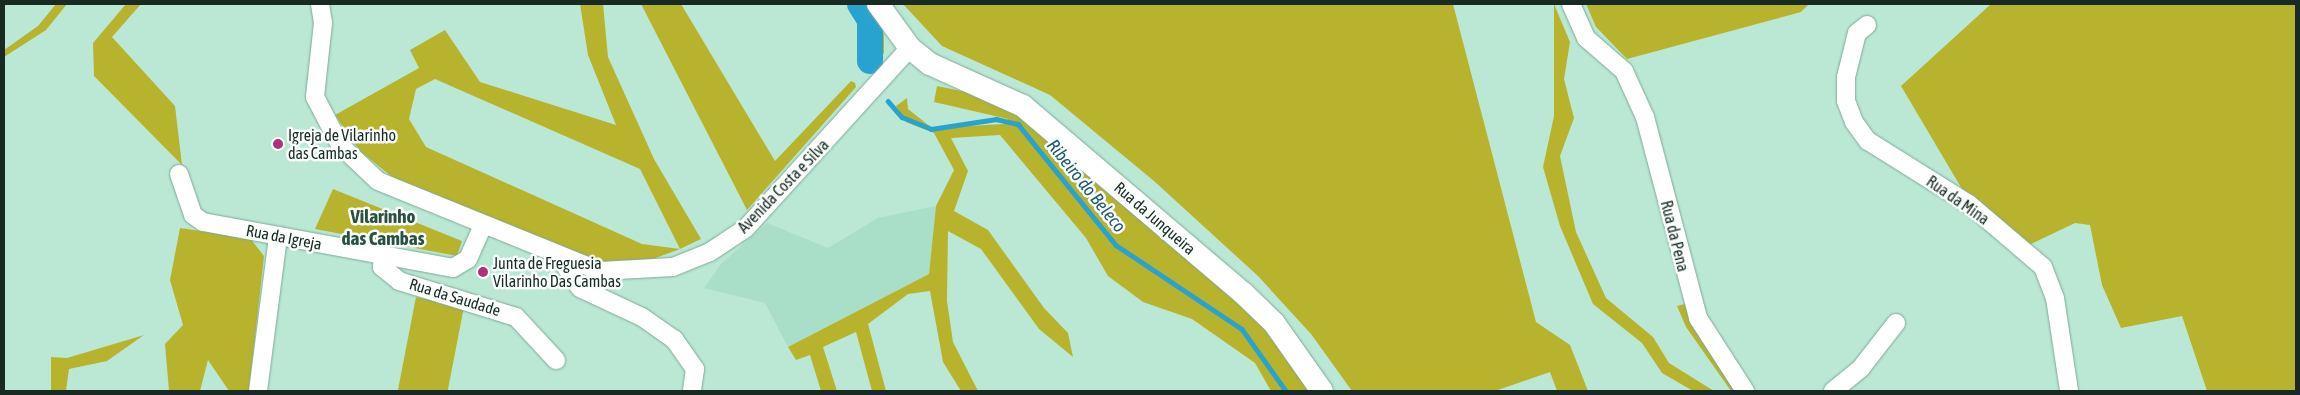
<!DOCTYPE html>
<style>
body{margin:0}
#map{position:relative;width:2300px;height:395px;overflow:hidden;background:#bbe8d5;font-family:"Asap Condensed",sans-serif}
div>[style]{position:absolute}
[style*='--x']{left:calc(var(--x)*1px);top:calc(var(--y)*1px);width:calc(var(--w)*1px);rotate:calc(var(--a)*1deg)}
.built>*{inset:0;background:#a9dec8}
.green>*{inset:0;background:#b8b32c;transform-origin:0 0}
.stream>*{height:4.5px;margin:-2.25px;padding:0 2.25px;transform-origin:2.25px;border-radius:2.25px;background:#28a3cf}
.river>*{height:26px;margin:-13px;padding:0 13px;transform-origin:13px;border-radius:13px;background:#28a3cf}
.roads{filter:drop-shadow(0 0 1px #7fa998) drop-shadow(0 0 1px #7fa998)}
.minor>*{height:18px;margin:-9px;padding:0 9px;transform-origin:9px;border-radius:9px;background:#fff}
.major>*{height:22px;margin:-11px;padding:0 11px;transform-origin:11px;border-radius:11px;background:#fff}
.dots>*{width:14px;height:14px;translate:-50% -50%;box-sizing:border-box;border:2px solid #fafefc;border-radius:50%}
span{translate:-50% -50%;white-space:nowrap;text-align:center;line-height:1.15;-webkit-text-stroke:5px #fafefc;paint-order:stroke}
.poi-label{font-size:16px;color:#192a23}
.left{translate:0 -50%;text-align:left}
.street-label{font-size:16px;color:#192a23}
.water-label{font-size:18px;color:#1b5970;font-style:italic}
.quarter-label{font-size:19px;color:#295142;font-weight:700}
.frame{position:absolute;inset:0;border:5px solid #192a23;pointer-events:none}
</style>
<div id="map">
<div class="built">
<div style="clip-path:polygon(936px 206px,929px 274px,788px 347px,765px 303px,704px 288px,721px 264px,767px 223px,828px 248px,878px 218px)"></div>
</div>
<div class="green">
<div style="clip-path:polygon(56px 4px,67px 4px,46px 30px,4px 57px,4px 50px,38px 26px)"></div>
<div style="clip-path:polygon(126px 4px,141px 4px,112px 37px,175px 106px,182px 165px,94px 76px,93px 43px)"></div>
<div style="clip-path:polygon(evenodd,580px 4px,603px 4px,608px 57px,654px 159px,701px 239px,680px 249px,645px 262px,598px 262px,396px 180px,360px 151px,335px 115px,419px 68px,410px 50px,445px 30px,480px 82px,616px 125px,588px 55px,580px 4px,435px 79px,640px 169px,680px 249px,642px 244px,426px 147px,409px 119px,416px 89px,435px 79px)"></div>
<div style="clip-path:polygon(641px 4px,681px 4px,775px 161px,851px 81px,855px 83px,856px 87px,747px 210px)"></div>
<div style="clip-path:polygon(849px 4px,867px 4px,884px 34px,884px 53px,870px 72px,864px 72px,861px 64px,865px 41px,860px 19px)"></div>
<div style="clip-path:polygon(903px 4px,1453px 4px,1536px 322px,1570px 345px,1588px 391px,1557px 391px,1550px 372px,1495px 391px,1352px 391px,1311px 334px,1258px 276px,1154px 181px,1050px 95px,942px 46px)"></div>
<div style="clip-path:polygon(1554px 4px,1570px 42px,1564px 79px,1574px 118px,1560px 156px,1576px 232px,1606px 298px,1653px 337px,1669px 363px,1714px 391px,1693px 391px,1662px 373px,1642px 343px,1593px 304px,1560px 226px,1543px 167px,1554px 116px)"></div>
<div style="clip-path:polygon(1586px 4px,1809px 4px,1801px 12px,1627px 59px,1596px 27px)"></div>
<div style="clip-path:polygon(1991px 4px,2296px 4px,2296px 391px,2207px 391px,2182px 316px,2121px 328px,2102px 285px,2090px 225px,2075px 223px,2029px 245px,1962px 189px,1901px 86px)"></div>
<div style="clip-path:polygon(937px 86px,976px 94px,1022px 111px,1251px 310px,1313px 391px,1271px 391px,1255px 363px,1192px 319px,1143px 302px,1108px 276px,1086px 238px,1000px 135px,951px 138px,968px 171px,954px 211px,988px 230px,1044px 308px,1068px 333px,1073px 357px,1039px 329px,981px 249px,948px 231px,947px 301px,953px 342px,978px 391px,961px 391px,943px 362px,930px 291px,908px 294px,868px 324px,886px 391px,872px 391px,856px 332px,823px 347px,837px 391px,821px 391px,810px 355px,796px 360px,788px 347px,929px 274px,936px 206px,954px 170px,934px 133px,906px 122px,896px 106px,907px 98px,908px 109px,932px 128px,1004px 124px,1008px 119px,934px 102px)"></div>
<div style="clip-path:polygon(333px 189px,462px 241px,457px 256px,315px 229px)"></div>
<div style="clip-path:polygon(180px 228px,250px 238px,264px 256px,249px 391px,229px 391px,208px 360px,200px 391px,169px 391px,165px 344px,183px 325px,170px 280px)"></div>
<div style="left:416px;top:297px;width:49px;height:95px;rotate:11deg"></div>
<div style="clip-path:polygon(1688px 303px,1739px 391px,1731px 391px,1686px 327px,1677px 306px)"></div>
<div style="clip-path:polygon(144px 335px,107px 361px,69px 369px,66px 391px,51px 391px,51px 357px,67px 358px)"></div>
</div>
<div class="stream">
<div style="--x:888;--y:101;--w:21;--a:49"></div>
<div style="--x:902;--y:117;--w:31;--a:22"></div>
<div style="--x:931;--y:129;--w:66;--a:-8.7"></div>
<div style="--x:996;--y:119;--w:23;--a:13"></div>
<div style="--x:1018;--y:124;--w:156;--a:51"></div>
<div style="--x:1116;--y:245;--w:151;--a:33.7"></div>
<div style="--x:1242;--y:329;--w:76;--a:54.6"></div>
</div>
<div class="river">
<div style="--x:860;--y:4;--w:19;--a:58"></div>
<div style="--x:870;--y:20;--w:41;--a:90"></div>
</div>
<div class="roads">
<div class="minor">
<div style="--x:320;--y:4;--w:19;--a:81"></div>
<div style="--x:323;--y:23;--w:74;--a:96.2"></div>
<div style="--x:315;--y:97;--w:54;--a:62.5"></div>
<div style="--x:340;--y:145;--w:52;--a:43.5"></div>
<div style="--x:378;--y:181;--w:240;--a:22.1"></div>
<div style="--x:600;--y:271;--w:73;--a:-3.1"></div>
<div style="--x:673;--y:267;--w:40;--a:-22"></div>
<div style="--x:710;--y:252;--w:43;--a:-33.7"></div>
<div style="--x:746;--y:228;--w:244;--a:-47.7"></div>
<div style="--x:1571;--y:4;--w:37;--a:66"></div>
<div style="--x:1586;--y:38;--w:50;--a:41"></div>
<div style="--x:1624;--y:71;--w:51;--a:65.5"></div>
<div style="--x:1645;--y:117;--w:208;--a:75.2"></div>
<div style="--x:1698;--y:318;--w:87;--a:57.2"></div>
<div style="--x:1867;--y:25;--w:13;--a:141"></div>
<div style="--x:1857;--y:33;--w:45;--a:104"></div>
<div style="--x:1846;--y:77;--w:24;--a:90"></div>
<div style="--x:1846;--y:101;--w:22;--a:69"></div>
<div style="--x:1854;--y:122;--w:24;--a:54"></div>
<div style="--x:1868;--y:141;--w:119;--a:32"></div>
<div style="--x:1969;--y:204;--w:97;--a:40.4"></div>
<div style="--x:2043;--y:267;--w:33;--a:69"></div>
<div style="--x:2055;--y:298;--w:94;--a:81.4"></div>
<div style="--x:179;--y:174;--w:43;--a:71.1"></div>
<div style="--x:193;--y:215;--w:12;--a:35"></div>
<div style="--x:203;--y:222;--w:254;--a:10.4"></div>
<div style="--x:453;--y:268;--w:17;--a:-31"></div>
<div style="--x:468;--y:259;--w:37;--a:-66"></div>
<div style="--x:557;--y:254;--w:41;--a:55.9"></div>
<div style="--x:580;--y:288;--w:68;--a:25.1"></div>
<div style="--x:642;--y:317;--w:39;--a:35"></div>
<div style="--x:674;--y:339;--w:37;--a:55"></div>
<div style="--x:695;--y:369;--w:22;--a:98"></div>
<div style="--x:383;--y:255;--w:12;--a:95"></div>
<div style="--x:382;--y:267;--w:22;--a:39"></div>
<div style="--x:399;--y:281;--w:122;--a:17.1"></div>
<div style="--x:516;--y:317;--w:59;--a:47.1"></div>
<div style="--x:258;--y:391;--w:154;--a:-82.6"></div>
<div style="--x:1833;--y:391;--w:36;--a:-39"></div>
<div style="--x:1861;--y:368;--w:57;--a:-52.1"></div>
</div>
<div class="major">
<div style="--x:878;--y:4;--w:54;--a:54"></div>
<div style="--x:910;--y:48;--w:26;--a:39"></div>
<div style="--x:930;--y:64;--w:102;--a:24.3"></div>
<div style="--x:1023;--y:106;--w:289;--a:40.4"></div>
<div style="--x:1243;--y:293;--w:43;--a:44.1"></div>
<div style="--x:1274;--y:323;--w:83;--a:54.8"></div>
</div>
</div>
<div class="dots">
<div style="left:278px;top:144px;background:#af307e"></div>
<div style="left:483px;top:272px;background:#af307e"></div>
</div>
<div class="poi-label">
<span class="left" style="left:288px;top:144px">Igreja de Vilarinho<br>das Cambas</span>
<span class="left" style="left:493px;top:272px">Junta de Freguesia<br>Vilarinho Das Cambas</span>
</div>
<div class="street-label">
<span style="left:783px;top:186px;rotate:-46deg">Avenida Costa e Silva</span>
<span style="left:1958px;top:200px;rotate:35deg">Rua da Mina</span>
<span style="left:1155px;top:218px;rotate:41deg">Rua da Junqueira</span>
<span style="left:1675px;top:236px;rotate:76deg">Rua da Pena</span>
<span style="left:284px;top:237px;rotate:11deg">Rua da Igreja</span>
<span style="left:455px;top:297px;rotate:17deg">Rua da Saudade</span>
</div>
<div class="water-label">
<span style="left:1086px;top:186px;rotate:51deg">Ribeiro do Beleco</span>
</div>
<div class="quarter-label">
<span style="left:383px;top:228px">Vilarinho<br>das Cambas</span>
</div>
<div class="frame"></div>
</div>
